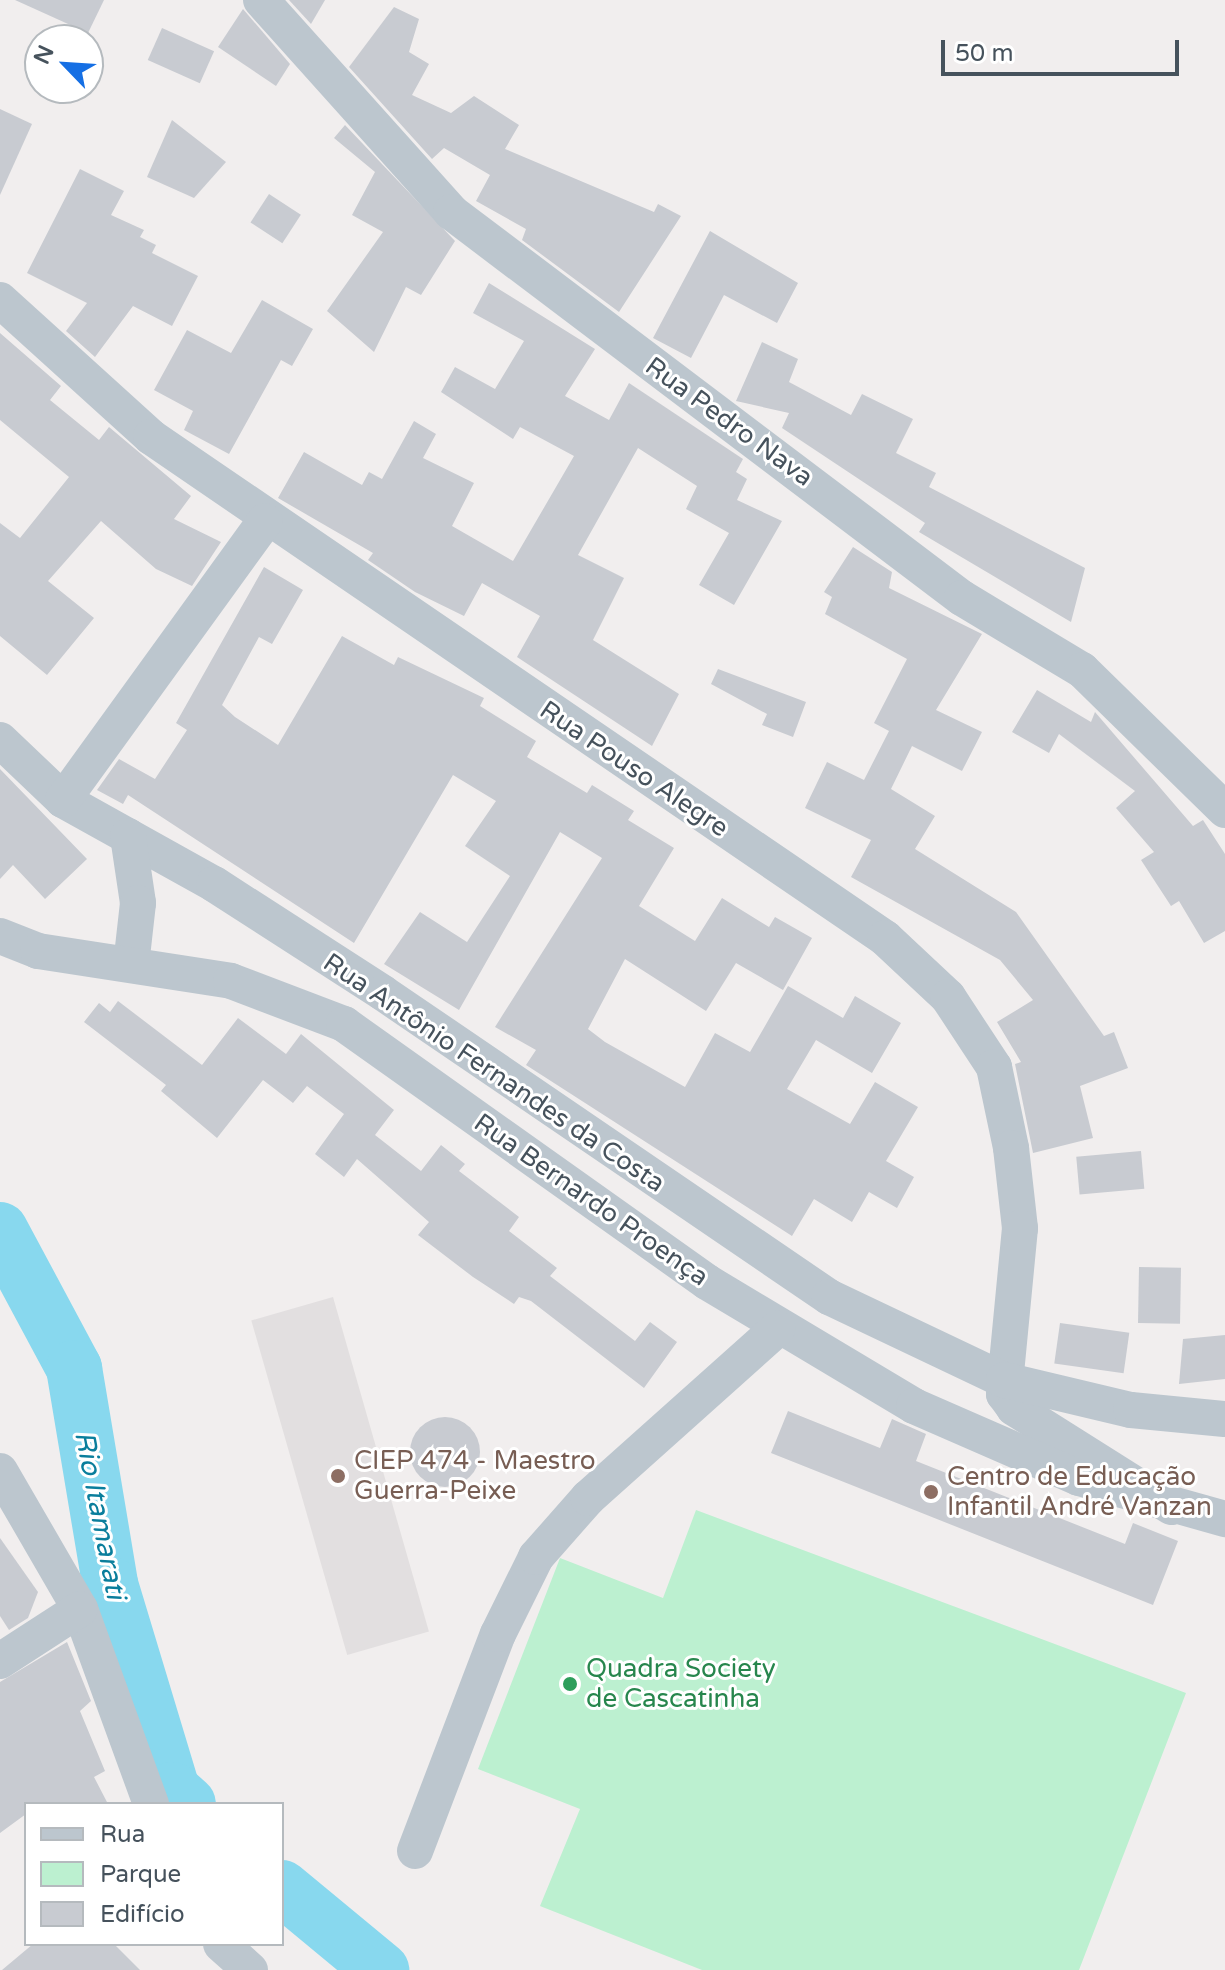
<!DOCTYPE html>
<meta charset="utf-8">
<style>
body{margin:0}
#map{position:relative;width:1225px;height:1970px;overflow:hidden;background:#f1eeee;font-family:"Varela Round",sans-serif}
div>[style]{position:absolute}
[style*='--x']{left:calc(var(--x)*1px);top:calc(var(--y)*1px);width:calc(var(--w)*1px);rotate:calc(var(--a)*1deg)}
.education>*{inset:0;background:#e2dfe0;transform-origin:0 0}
.green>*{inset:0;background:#bcf0d0}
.river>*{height:56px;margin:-28px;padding:0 28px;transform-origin:28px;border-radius:28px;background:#88d8ee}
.building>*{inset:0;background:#c8cbd1;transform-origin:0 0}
.round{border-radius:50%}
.minor>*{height:36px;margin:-18px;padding:0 18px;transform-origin:18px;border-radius:18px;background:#bcc6ce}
.dots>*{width:22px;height:22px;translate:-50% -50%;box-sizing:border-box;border:4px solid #fff;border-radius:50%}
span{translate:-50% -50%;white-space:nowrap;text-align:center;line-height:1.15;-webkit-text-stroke:6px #fff;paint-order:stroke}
.street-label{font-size:26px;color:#46525c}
.education-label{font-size:26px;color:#785e54}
.left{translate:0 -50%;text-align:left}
.leisure-label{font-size:26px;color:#27864d}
.water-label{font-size:28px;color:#0a7e9c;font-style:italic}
.legend{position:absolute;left:24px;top:1802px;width:260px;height:144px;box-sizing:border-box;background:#fff;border:2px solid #b5babe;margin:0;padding:10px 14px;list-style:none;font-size:24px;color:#46525c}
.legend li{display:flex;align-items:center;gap:16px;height:40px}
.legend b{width:40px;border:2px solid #b5babe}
.north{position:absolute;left:24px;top:24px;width:80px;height:80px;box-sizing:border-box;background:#fff;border:2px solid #b5babe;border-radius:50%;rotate:295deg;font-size:22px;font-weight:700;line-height:32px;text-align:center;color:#46525c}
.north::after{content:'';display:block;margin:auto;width:28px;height:36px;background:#156fe4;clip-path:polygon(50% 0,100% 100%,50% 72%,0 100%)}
.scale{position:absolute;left:941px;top:40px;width:238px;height:36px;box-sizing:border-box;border:4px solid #46525c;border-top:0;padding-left:10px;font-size:24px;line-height:28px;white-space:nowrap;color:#46525c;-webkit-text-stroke:6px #fff;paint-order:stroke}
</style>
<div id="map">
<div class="education">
<div style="left:333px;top:1297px;width:348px;height:85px;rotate:74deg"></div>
</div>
<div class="green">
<div style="clip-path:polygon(696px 1510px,1186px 1693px,1079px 1970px,702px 1970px,540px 1906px,580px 1809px,478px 1769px,560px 1558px,663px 1598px)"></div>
</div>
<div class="river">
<div style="--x:0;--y:1230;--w:157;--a:61.8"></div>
<div style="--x:74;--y:1368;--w:219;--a:80.5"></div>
<div style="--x:110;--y:1584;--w:215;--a:73.2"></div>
<div style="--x:172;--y:1790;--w:21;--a:41"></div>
<div style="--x:282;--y:1888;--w:129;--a:39.6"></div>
</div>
<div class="building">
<div style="clip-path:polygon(15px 0,104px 0,88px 33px)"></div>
<div style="clip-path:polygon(289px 0,325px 0,311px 24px)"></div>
<div style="clip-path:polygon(394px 7px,419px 19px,409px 52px,429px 64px,412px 95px,451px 113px,474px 96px,519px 125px,505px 149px,654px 212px,658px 204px,681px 216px,619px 312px,522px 240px,526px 229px,476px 201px,490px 175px,444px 148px,432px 159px,349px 67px)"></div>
<div style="clip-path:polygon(243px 9px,290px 64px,276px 86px,218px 47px)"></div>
<div style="left:162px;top:28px;width:57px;height:35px;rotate:24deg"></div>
<div style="clip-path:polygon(0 109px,32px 124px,0 195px)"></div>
<div style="clip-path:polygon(172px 120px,226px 162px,194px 198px,147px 177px)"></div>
<div style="clip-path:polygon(345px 125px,455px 241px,421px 295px,406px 287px,374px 352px,327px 311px,383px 232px,352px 215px,375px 172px,334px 138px)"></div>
<div style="clip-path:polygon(80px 169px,124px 191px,111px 215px,144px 230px,140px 237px,156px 245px,152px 253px,198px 276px,172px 326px,133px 306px,95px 357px,66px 331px,87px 303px,27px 273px)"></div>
<div style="left:269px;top:194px;width:38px;height:34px;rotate:33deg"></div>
<div style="clip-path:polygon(710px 231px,798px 283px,777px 323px,724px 295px,691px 358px,653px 338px)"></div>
<div style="clip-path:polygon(489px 283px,595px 349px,565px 396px,609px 420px,629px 383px,743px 459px,736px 472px,747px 479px,737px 500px,782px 521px,734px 605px,699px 585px,729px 533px,686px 509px,697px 486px,638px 448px,578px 555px,624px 578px,593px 640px,679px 694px,652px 746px,517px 657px,540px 616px,482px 583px,464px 616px,415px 592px,368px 560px,373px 553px,278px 498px,304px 452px,362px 485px,369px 472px,382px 479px,414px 421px,436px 434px,423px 458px,474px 483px,452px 526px,513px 561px,574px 456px,520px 427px,513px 439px,441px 392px,455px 367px,495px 389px,524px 341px,473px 313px)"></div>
<div style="clip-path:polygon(262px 300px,313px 329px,292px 366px,281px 360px,229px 454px,184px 430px,193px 411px,154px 390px,187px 330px,231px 353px)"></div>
<div style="clip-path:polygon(0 333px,61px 386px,50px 400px,99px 440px,109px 427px,191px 496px,174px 519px,221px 542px,192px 586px,156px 569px,101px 521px,48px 581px,94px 618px,47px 675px,0 636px,0 523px,20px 538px,69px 477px,0 420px)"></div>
<div style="clip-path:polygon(762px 342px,798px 359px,789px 382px,851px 415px,862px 394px,913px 419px,896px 453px,936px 473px,929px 487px,1085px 568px,1071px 622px,919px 532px,925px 523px,782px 428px,789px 413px,736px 401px)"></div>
<div style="clip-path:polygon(853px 547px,892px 572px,889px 588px,982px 634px,936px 710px,982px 732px,962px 771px,912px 746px,891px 789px,935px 816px,915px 849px,1016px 912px,1104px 1036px,1114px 1032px,1128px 1068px,1080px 1086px,1093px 1138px,1033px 1153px,1015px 1064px,1021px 1062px,997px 1022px,1033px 1000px,1000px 960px,851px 877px,871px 840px,805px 808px,827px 762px,864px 780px,889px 731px,874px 723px,907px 659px,825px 614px,832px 597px,824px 592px)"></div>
<div style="clip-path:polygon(264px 567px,303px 590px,272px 644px,259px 637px,222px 705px,235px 717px,278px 745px,342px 636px,394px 665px,398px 657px,484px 698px,480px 706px,536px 741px,527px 757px,587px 793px,592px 785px,634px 811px,628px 820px,674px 848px,639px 906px,695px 941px,722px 898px,769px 927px,775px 917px,812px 938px,783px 990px,736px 963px,706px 1011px,625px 959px,588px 1029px,605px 1042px,685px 1087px,715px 1033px,750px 1052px,788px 986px,843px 1018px,855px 996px,901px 1023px,872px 1073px,816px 1040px,787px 1089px,850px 1124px,875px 1082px,918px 1107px,886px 1161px,914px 1177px,897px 1208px,869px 1192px,852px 1222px,814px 1199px,792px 1236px,526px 1065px,536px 1050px,495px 1027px,602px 858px,560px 832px,459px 1010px,384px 964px,420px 912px,467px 942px,510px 876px,465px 846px,496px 801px,453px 775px,354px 943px,128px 795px,123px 804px,97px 790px,119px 759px,155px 779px,187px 730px,176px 723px)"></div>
<div style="clip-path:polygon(718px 669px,806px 702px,793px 737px,762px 725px,767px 714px,711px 684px)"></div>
<div style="clip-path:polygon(1037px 690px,1091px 722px,1095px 712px,1193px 826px,1203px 820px,1225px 854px,1225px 931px,1204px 943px,1179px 901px,1171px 906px,1141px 860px,1154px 852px,1116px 808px,1135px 791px,1059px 734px,1049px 753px,1012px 732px)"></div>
<div style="clip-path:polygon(0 769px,87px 859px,45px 899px,13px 865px,0 879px)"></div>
<div style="clip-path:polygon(118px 1001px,202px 1065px,238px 1018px,286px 1054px,301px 1034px,394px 1110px,375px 1135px,421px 1171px,441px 1145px,465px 1164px,459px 1171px,519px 1217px,509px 1231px,557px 1268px,550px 1276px,635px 1341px,650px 1322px,677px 1342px,644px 1388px,531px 1301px,519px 1297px,514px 1304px,473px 1277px,418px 1235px,429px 1222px,357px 1159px,344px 1177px,315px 1154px,344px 1114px,307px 1086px,293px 1103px,263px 1080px,217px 1138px,161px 1091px,166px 1085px,84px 1022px,99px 1003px,110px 1012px)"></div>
<div style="left:1141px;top:1151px;width:38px;height:65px;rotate:85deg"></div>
<div style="left:1139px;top:1267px;width:42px;height:56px;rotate:1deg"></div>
<div style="left:1060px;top:1323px;width:70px;height:41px;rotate:8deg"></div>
<div style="clip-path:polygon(1225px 1335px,1225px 1379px,1179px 1384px,1183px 1339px)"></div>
<div style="clip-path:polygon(788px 1411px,880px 1448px,892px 1419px,926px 1434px,916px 1461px,1125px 1544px,1133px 1523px,1178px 1541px,1153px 1605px,771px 1453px)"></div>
<div class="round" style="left:410px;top:1417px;width:70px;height:70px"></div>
<div style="clip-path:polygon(0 1538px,38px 1592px,28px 1618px,9px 1630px,0 1616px)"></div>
<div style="clip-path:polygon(67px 1642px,91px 1701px,80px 1711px,105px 1771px,94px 1777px,108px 1804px,26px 1804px,26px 1814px,0 1833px,0 1682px)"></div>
<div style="clip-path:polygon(33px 1944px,114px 1944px,140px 1970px,2px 1970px)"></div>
</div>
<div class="minor">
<div style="--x:261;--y:0;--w:285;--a:48.1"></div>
<div style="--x:451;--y:212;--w:640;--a:37.07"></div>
<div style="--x:962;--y:598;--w:140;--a:31"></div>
<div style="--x:1082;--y:670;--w:200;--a:44.4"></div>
<div style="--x:0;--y:300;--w:204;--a:42.2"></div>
<div style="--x:151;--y:437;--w:889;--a:34.32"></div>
<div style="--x:885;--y:938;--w:86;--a:43.1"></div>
<div style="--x:948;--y:997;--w:84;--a:56.7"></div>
<div style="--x:994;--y:1067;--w:83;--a:78.1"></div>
<div style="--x:1011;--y:1148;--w:81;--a:83.6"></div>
<div style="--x:1020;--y:1228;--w:167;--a:95.5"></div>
<div style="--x:1004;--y:1394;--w:17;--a:54"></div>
<div style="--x:1014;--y:1408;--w:186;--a:32.2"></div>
<div style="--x:0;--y:740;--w:87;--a:43.6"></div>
<div style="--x:63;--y:800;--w:173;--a:29.1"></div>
<div style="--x:214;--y:884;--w:201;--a:32.8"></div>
<div style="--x:383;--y:993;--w:540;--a:34.28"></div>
<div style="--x:829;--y:1297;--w:194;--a:25.4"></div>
<div style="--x:1004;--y:1380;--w:130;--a:13.3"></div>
<div style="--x:1131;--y:1410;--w:94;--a:5.5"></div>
<div style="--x:63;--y:800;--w:344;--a:-54.1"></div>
<div style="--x:128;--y:836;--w:68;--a:81.5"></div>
<div style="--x:138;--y:903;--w:62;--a:96.4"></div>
<div style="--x:0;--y:936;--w:41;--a:21.5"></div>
<div style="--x:38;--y:951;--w:195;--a:8.8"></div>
<div style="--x:231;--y:981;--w:121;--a:20.8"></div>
<div style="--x:344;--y:1024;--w:445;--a:35.4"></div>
<div style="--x:707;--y:1282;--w:241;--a:30.9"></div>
<div style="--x:914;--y:1406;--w:180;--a:23.6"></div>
<div style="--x:1079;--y:1478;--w:152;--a:15.7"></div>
<div style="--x:0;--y:1471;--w:160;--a:59.9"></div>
<div style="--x:80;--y:1609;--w:208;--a:70"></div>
<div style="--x:0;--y:1661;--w:95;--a:-33"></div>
<div style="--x:415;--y:1851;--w:232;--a:-69.1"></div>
<div style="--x:498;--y:1634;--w:86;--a:-63.7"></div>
<div style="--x:536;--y:1557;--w:79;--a:-48.6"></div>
<div style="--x:588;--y:1498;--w:254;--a:-41.8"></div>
<div style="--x:221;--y:1944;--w:39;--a:42"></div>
</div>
<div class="dots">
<div style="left:338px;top:1476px;background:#8d6e63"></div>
<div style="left:931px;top:1492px;background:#8d6e63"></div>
<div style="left:570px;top:1684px;background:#2e9e5b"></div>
</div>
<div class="street-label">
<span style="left:729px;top:422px;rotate:36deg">Rua Pedro Nava</span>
<span style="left:634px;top:769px;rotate:34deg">Rua Pouso Alegre</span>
<span style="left:494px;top:1073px;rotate:34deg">Rua Antônio Fernandes da Costa</span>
<span style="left:591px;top:1200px;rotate:35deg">Rua Bernardo Proença</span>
</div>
<div class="education-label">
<span class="left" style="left:354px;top:1476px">CIEP 474 - Maestro<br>Guerra-Peixe</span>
<span class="left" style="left:947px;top:1492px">Centro de Educação<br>Infantil André Vanzan</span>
</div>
<div class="leisure-label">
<span class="left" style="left:586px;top:1684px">Quadra Society<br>de Cascatinha</span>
</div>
<div class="water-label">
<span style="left:100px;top:1515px;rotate:79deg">Rio Itamarati</span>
</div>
<ul class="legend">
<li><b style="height:10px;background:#bcc6ce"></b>Rua</li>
<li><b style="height:22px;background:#bcf0d0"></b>Parque</li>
<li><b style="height:22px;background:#c8cbd1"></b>Edifício</li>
</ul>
<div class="north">N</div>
<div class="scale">50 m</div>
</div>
